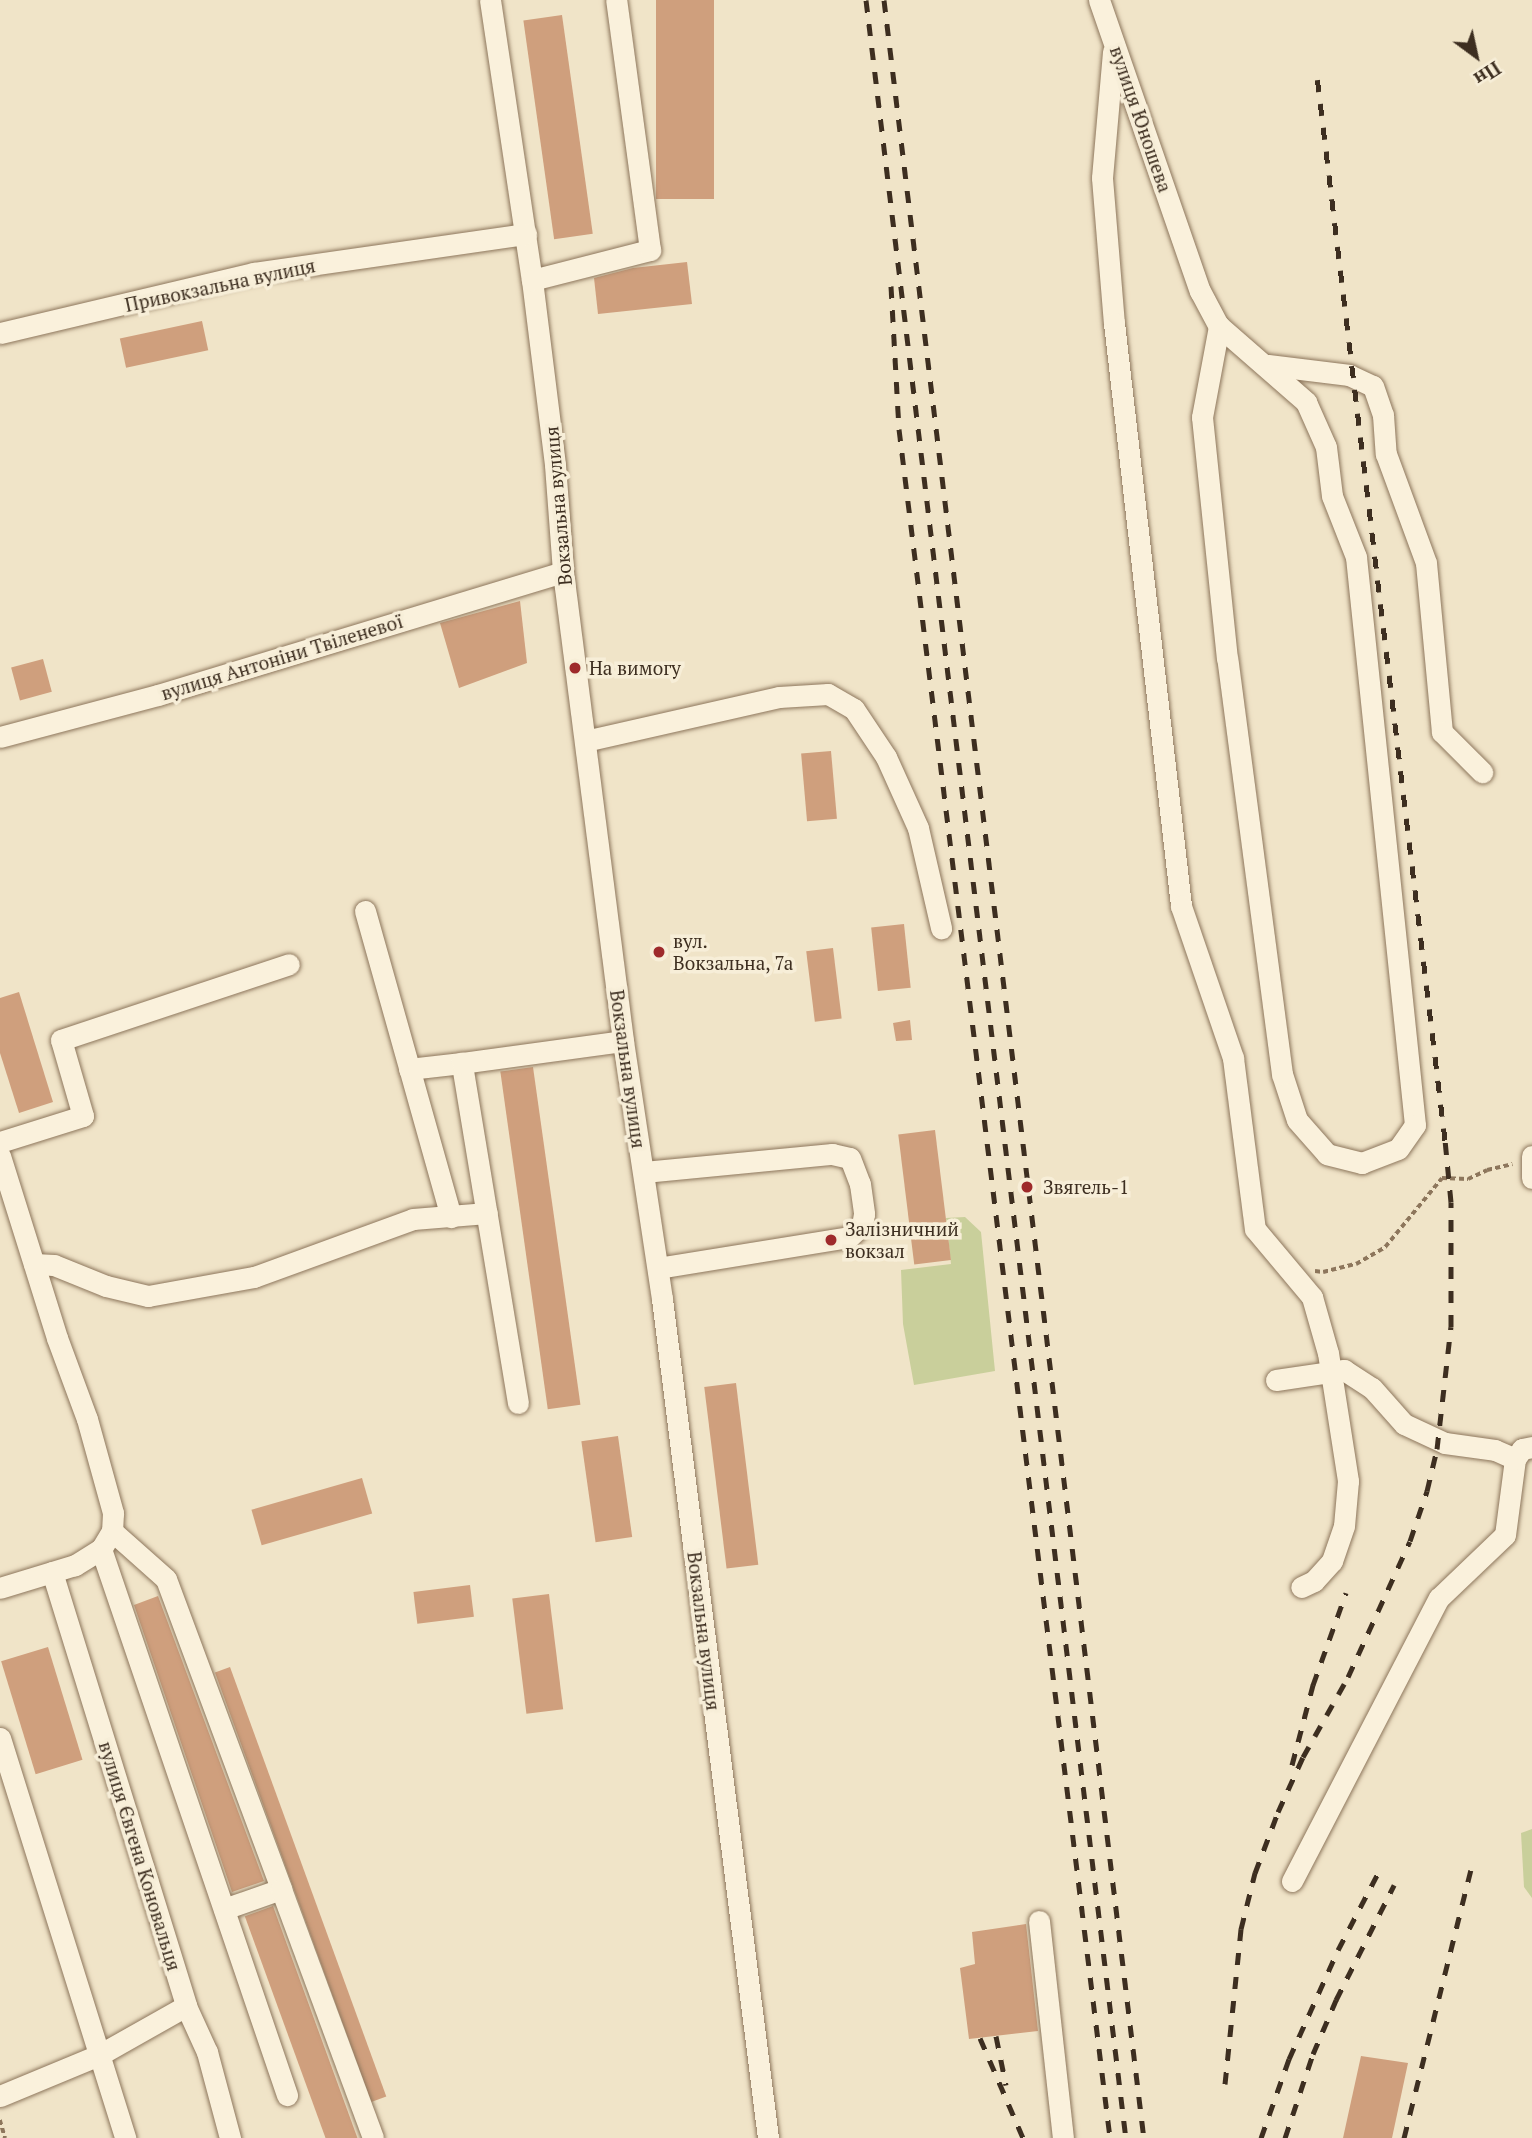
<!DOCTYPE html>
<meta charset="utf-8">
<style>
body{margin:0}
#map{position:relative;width:1532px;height:2138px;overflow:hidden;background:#f0e4c8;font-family:"PT Serif",serif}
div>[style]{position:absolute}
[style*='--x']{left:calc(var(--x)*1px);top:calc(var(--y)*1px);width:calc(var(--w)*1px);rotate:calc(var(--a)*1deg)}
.green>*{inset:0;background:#c9cf9b}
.building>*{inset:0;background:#cf9f7d;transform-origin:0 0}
.path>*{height:3.5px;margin-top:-1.75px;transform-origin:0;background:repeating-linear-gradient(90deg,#8d765c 0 5px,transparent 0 8.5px)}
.roads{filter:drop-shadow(0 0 2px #8d765c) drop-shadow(0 0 2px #8d765c)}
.minor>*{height:21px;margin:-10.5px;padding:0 10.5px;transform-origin:10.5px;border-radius:10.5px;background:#faf1dc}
.rail>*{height:5px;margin-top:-2.5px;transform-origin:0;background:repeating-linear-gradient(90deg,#3d2e20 0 12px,transparent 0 24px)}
.dots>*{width:19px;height:19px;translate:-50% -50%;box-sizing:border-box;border:4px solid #f7eed8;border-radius:50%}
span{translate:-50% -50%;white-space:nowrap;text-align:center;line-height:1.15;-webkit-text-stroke:7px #f7eed8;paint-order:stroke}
.street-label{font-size:19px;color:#3d2e20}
.poi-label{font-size:19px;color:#3d2e20}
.left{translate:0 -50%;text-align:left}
.north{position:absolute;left:1441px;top:21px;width:70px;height:70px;-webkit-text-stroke:5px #f7eed8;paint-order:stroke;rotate:147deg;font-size:19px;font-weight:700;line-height:28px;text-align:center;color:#3d2e20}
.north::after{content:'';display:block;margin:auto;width:24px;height:32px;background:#3d2e20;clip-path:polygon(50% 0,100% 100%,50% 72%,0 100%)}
</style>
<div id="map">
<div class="green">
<div style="clip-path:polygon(965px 1217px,981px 1232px,995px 1371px,914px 1385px,903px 1324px,901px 1270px,951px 1264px,946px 1218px)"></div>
<div style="clip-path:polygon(1532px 1829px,1532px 1898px,1524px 1887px,1521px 1833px)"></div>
</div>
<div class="building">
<div style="left:656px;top:0;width:58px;height:199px"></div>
<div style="left:562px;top:15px;width:221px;height:39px;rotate:82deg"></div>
<div style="clip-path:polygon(687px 262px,692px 304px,598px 314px,594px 278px,633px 268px)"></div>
<div style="left:202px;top:321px;width:30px;height:84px;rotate:78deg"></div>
<div style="clip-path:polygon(520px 601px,527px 663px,459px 688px,440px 623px)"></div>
<div style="left:43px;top:659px;width:34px;height:33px;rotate:75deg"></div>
<div style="left:831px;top:751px;width:68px;height:30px;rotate:85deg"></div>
<div style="left:904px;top:924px;width:64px;height:33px;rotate:84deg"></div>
<div style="left:833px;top:948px;width:71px;height:27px;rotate:83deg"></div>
<div style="clip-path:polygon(19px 992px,53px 1102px,19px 1113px,0 1053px,0 998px)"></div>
<div style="clip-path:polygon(910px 1020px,912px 1040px,896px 1041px,893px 1023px)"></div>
<div style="left:533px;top:1067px;width:341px;height:33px;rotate:82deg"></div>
<div style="left:935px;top:1130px;width:131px;height:37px;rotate:83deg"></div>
<div style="left:736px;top:1383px;width:183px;height:32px;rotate:83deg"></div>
<div style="left:618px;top:1436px;width:102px;height:37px;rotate:82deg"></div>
<div style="left:362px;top:1478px;width:37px;height:115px;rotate:74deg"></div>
<div style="left:470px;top:1585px;width:32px;height:57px;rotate:83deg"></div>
<div style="left:549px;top:1594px;width:116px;height:37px;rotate:83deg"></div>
<div style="clip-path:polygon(158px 1596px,264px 1881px,232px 1892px,134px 1605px)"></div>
<div style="left:48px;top:1647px;width:118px;height:49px;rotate:73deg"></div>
<div style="left:230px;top:1667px;width:457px;height:16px;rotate:70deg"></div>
<div style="left:273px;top:1906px;width:247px;height:30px;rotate:70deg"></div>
<div style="clip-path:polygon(1026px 1924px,1038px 2031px,969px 2039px,960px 1968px,975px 1964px,972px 1932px)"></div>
<div style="clip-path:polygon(1361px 2056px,1408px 2063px,1392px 2138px,1343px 2138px)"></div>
</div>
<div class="path">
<div style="--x:1315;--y:1271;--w:8;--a:7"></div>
<div style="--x:1323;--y:1272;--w:34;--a:-14"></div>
<div style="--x:1356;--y:1264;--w:34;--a:-30"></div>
<div style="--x:1385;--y:1247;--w:89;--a:-50.4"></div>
<div style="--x:1442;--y:1178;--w:26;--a:2"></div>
<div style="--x:1468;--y:1179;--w:21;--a:-25"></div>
<div style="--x:1487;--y:1170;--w:26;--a:-13"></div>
<div style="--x:0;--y:2120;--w:19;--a:74"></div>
</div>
<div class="roads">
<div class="minor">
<div style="--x:490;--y:0;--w:283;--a:81.5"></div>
<div style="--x:532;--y:280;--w:186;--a:82.9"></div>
<div style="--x:555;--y:465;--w:107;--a:85.7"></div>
<div style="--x:563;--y:572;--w:473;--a:82.7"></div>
<div style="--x:623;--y:1041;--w:261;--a:81.4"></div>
<div style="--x:662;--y:1299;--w:846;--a:82.8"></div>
<div style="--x:1099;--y:0;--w:308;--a:70.9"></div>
<div style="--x:1200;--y:291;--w:40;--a:62"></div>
<div style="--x:1219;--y:326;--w:116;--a:41.1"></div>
<div style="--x:1306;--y:402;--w:49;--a:66"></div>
<div style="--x:1326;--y:447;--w:49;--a:83"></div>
<div style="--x:1332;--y:496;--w:66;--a:68.5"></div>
<div style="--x:1356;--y:557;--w:571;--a:84.07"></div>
<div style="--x:1415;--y:1125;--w:29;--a:125"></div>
<div style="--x:1398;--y:1149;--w:39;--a:159"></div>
<div style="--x:1362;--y:1163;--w:36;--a:-166"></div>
<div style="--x:1327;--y:1154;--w:45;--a:-131.4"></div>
<div style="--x:1297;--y:1120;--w:48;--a:-108.1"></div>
<div style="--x:1282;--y:1074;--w:419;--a:-97.5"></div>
<div style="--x:1227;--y:659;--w:243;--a:-95.9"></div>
<div style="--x:1202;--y:417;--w:93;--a:-79.4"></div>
<div style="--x:1113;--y:52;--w:126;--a:95"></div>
<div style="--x:1102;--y:178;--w:145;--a:85.3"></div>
<div style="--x:1114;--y:323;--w:587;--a:83.44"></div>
<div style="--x:1181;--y:906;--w:161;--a:71.1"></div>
<div style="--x:1233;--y:1058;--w:172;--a:82.7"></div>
<div style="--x:1255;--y:1229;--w:89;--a:50"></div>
<div style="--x:1312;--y:1297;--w:58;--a:74.1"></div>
<div style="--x:1328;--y:1353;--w:130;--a:81.1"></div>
<div style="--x:1348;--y:1481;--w:45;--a:95.1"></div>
<div style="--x:1344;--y:1526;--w:37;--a:109"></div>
<div style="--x:1332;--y:1561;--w:27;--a:132"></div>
<div style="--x:1314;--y:1581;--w:14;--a:155"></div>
<div style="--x:532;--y:280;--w:122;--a:-14.3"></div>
<div style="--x:650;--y:250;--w:252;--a:-97.7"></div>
<div style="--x:0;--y:333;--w:261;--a:-13.3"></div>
<div style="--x:254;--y:273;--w:275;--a:-8.2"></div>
<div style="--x:1268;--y:365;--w:82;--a:7"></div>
<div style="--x:1349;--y:375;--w:26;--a:25"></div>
<div style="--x:1373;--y:386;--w:31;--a:71"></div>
<div style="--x:1383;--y:415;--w:39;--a:86"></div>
<div style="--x:1386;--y:454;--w:116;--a:69.8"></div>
<div style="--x:1426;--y:563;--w:170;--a:84.6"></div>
<div style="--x:1442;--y:732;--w:57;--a:45"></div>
<div style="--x:0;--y:737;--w:163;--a:-14.9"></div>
<div style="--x:158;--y:695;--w:423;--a:-16.9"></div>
<div style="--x:585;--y:741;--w:199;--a:-12.8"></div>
<div style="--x:779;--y:697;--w:49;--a:-3.5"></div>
<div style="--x:828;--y:694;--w:30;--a:30"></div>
<div style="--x:854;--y:709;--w:58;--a:56.3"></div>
<div style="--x:886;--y:757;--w:78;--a:65.7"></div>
<div style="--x:918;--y:828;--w:103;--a:77"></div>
<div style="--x:365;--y:911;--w:318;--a:74.3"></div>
<div style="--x:409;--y:1069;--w:53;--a:-6.5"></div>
<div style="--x:0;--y:1142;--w:87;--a:-17.4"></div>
<div style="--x:83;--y:1116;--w:79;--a:-106.1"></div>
<div style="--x:61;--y:1040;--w:240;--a:-18.4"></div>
<div style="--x:0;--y:1156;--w:191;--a:72.6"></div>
<div style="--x:57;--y:1338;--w:86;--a:69.7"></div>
<div style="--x:87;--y:1419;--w:98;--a:74.5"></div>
<div style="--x:113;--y:1513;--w:18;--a:93"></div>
<div style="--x:112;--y:1531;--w:21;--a:121"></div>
<div style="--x:101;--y:1549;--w:31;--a:148"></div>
<div style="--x:75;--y:1565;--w:78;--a:163"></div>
<div style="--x:1532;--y:1156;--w:22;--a:90"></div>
<div style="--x:644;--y:1172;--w:189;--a:-5.5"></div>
<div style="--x:832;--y:1154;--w:18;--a:13"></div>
<div style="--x:850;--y:1158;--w:28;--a:69"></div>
<div style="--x:860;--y:1184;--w:30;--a:82"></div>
<div style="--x:864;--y:1214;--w:11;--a:100"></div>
<div style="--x:862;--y:1225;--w:18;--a:137"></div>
<div style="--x:849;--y:1237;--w:193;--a:170.8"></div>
<div style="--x:34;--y:1264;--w:20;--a:3"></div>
<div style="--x:54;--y:1265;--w:56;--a:22"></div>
<div style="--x:106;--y:1286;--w:43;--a:13.4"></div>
<div style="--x:148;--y:1296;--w:108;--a:-10.2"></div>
<div style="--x:254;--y:1277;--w:169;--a:-20"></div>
<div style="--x:413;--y:1219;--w:74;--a:-4.6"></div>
<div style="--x:1276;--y:1380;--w:69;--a:-8.4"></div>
<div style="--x:1344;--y:1370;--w:33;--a:33"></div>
<div style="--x:1372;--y:1388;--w:48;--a:48.4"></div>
<div style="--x:1404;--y:1424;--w:45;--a:24.9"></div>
<div style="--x:1445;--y:1443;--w:50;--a:8"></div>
<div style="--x:1495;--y:1450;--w:22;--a:24"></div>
<div style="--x:518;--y:1403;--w:345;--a:-99.4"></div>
<div style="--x:462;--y:1063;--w:162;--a:-7.8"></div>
<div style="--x:112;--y:1531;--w:72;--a:41.6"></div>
<div style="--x:166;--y:1579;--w:331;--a:69.6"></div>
<div style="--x:101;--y:1549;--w:577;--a:71.19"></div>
<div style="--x:52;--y:1572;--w:454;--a:72.8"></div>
<div style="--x:186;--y:2006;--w:51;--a:65.5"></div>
<div style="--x:207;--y:2052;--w:89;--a:75"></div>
<div style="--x:0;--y:1738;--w:419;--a:72.6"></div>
<div style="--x:1292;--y:1881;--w:319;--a:-62.6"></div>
<div style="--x:1439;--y:1598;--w:91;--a:-43.7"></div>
<div style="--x:1505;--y:1535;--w:77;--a:-82.5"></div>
<div style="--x:1515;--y:1459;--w:12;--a:-55"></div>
<div style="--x:1522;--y:1449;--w:10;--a:-11"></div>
<div style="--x:224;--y:1909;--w:60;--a:-19.3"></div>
<div style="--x:281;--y:1889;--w:265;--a:69.7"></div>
<div style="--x:1039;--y:1921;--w:218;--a:83.7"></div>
<div style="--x:0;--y:2096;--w:107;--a:-22.5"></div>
<div style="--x:99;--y:2055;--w:100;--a:-29.4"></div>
</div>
</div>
<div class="rail">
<div style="--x:866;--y:0;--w:2154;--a:83.07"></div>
<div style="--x:884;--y:0;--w:2154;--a:83.07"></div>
<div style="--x:891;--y:286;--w:143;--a:86.8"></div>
<div style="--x:899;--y:429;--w:1722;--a:82.96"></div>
<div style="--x:1292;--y:1765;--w:83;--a:-75.3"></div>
<div style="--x:1313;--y:1685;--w:98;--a:-70.3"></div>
<div style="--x:996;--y:2036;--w:50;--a:78.5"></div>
<div style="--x:980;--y:2038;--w:109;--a:66.7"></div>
<div style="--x:1225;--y:2084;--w:156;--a:-84.1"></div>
<div style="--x:1241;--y:1929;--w:58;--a:-76"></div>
<div style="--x:1255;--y:1873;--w:65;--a:-69.3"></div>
<div style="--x:1278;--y:1812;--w:60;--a:-65.6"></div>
<div style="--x:1303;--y:1757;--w:92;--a:-60.6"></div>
<div style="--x:1348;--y:1677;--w:149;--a:-65.5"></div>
<div style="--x:1410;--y:1541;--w:53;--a:-71.2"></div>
<div style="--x:1427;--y:1491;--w:43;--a:-76.6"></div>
<div style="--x:1437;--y:1449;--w:123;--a:-83.5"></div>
<div style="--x:1451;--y:1327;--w:125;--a:-90"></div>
<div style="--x:1451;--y:1202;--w:62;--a:-95.5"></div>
<div style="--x:1445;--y:1140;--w:1072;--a:-96.86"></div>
<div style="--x:1261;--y:2138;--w:84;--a:-70.5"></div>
<div style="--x:1289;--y:2059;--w:120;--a:-65.8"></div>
<div style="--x:1338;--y:1950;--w:87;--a:-62.5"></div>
<div style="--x:1285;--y:2138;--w:89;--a:-71.6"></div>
<div style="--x:1313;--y:2054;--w:59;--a:-66.9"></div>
<div style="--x:1336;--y:2000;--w:129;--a:-63.2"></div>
<div style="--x:1404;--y:2138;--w:276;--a:-76"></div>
</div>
<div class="dots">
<div style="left:575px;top:668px;background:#9e2a2b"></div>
<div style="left:659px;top:952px;background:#9e2a2b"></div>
<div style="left:1027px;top:1187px;background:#9e2a2b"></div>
<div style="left:831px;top:1240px;background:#9e2a2b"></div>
</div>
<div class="street-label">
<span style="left:1141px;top:119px;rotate:71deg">вулиця Юношева</span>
<span style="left:220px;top:285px;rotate:-12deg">Привокзальна вулиця</span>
<span style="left:558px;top:506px;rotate:-95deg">Вокзальна вулиця</span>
<span style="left:282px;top:657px;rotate:-17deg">вулиця Антоніни Твіленевої</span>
<span style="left:628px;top:1069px;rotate:82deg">Вокзальна вулиця</span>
<span style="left:704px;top:1631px;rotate:83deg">Вокзальна вулиця</span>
<span style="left:140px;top:1856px;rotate:73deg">вулиця Євгена Коновальця</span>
</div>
<div class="poi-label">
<span class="left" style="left:589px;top:668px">На вимогу</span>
<span class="left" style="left:673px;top:952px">вул.<br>Вокзальна, 7а</span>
<span class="left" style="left:1043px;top:1187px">Звягель-1</span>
<span class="left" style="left:845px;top:1240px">Залізничний<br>вокзал</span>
</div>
<div class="north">Пн</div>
</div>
